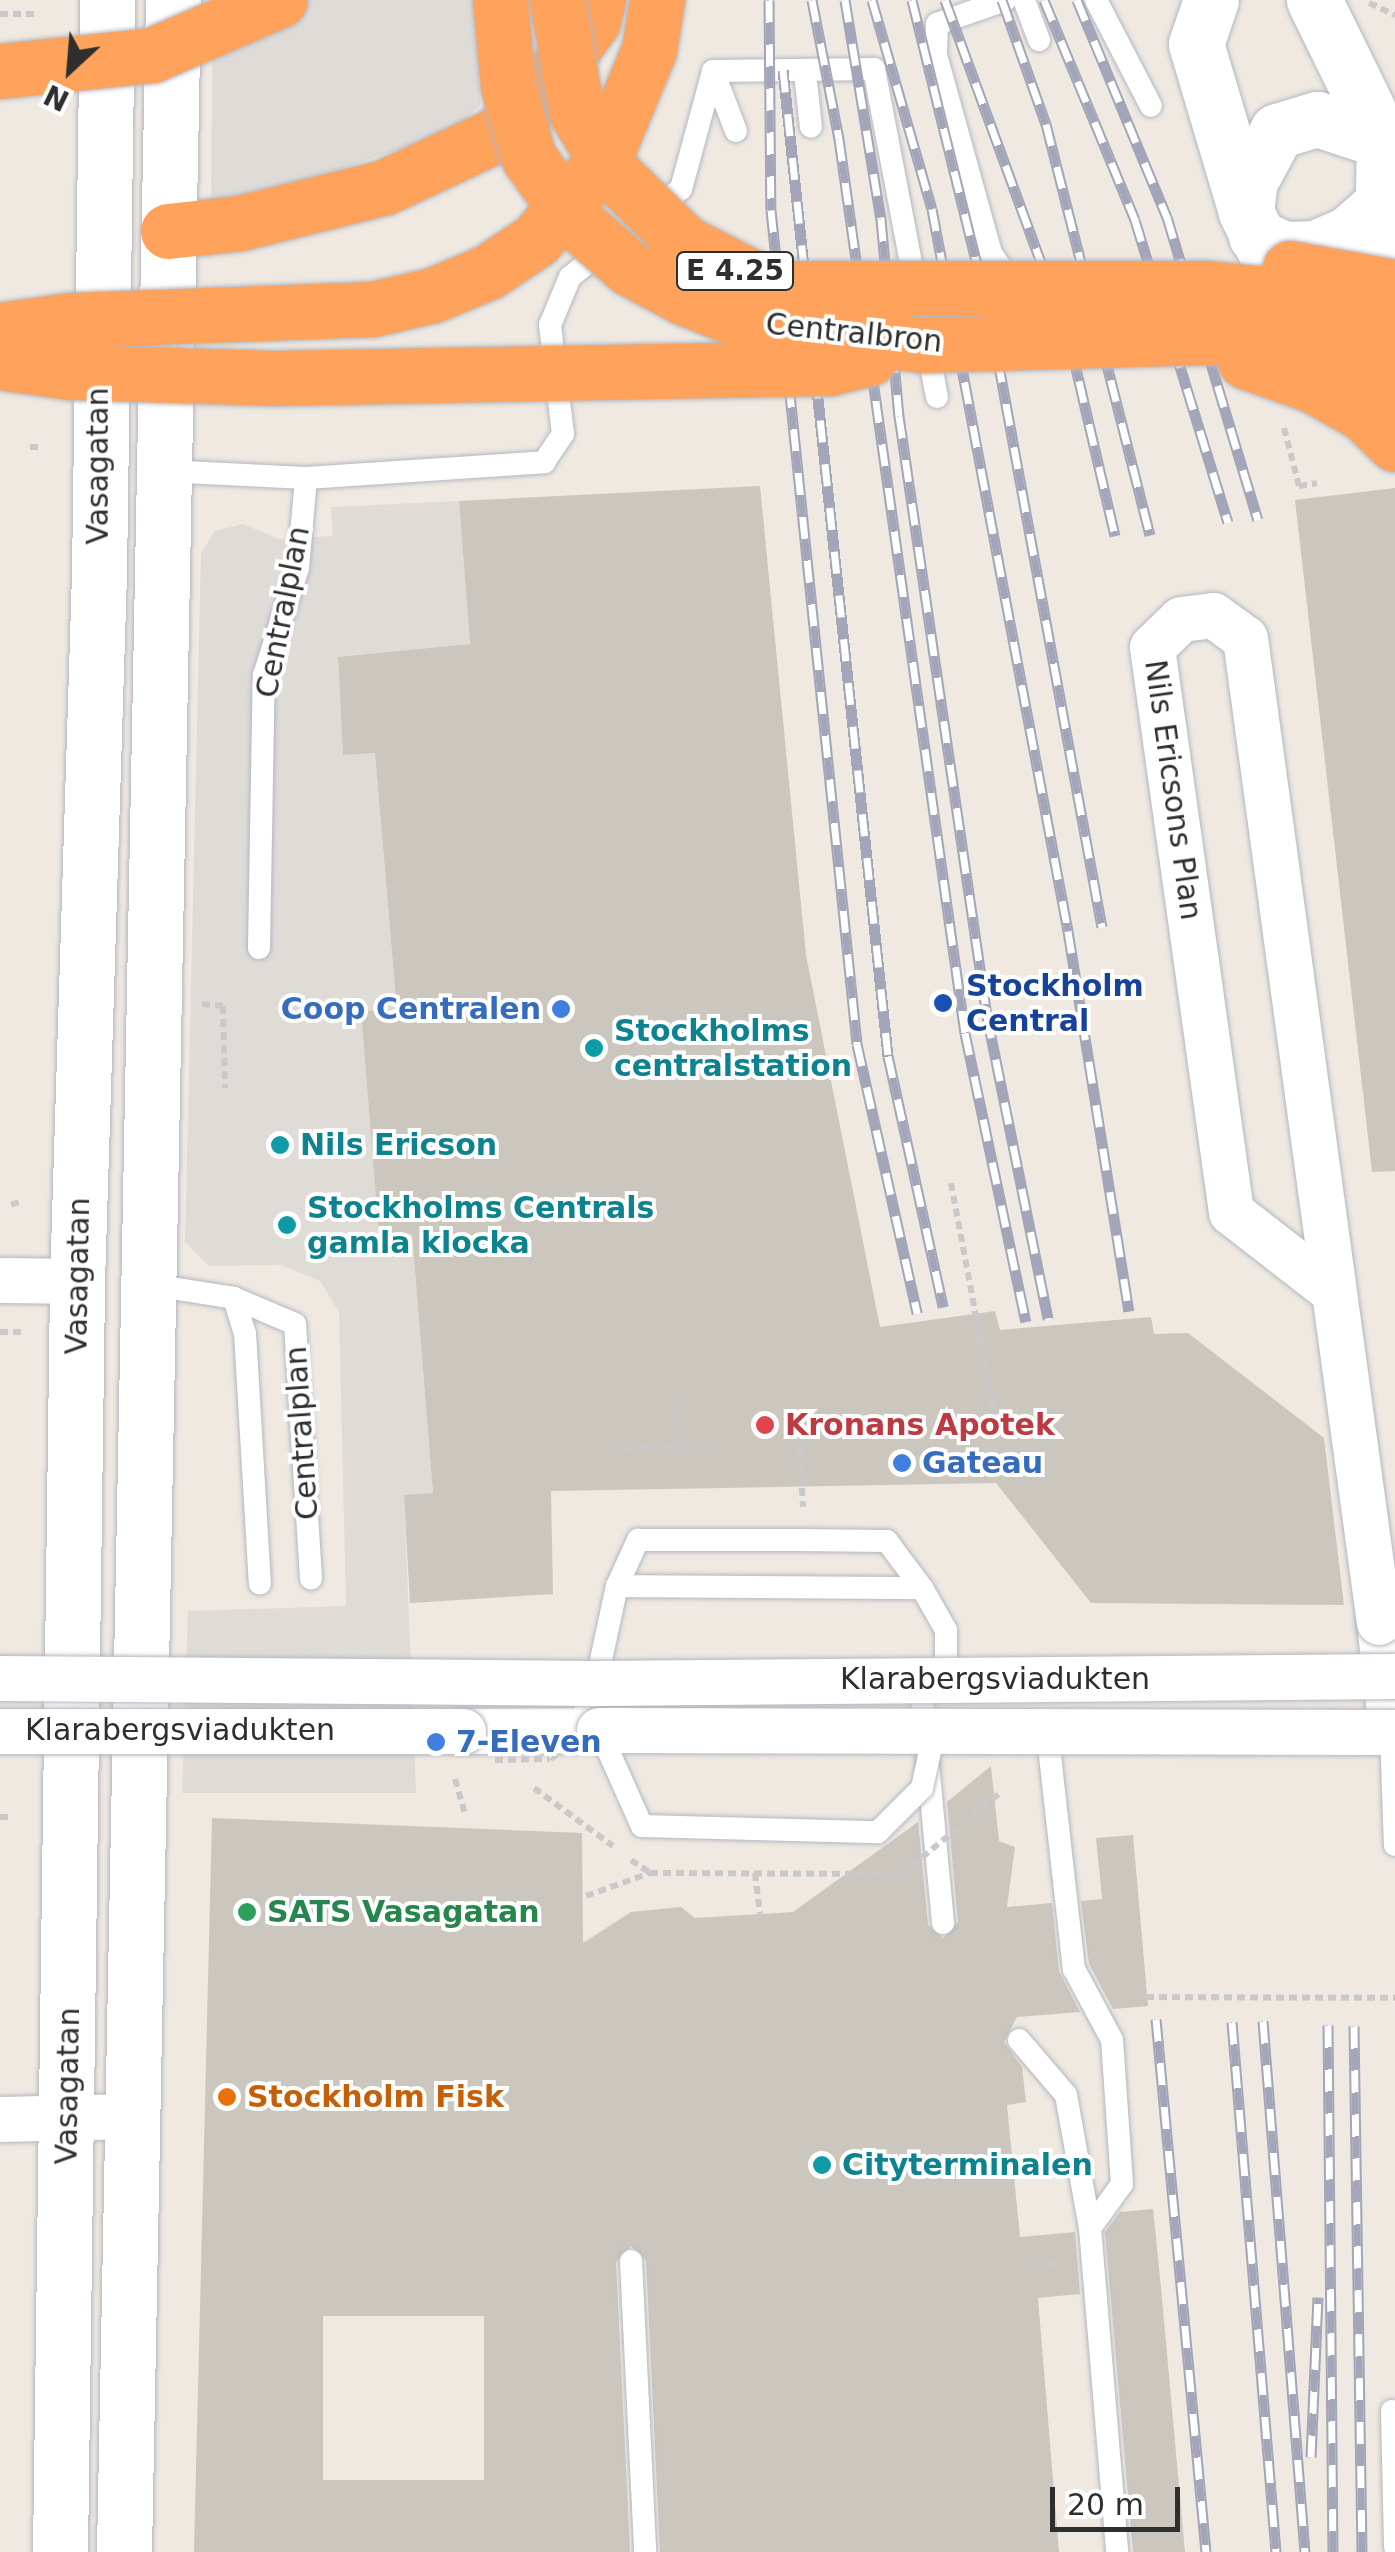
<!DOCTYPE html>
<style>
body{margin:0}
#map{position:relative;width:1395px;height:2552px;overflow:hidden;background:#efe9e1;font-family:"DejaVu Sans",sans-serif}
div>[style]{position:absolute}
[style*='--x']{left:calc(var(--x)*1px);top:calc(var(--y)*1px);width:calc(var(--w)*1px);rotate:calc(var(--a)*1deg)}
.plaza>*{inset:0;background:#dfdcd8}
.building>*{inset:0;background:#cbc7bf}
.path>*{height:6px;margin-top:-3px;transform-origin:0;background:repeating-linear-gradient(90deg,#c9c9c9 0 8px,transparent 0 13px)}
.roads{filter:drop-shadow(0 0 2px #b4b7c1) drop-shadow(0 0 2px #b4b7c1)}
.lane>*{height:22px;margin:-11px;padding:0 11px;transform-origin:11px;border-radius:11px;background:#fff}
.street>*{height:45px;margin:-22.5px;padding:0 22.5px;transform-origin:22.5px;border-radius:22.5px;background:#fff}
.secondary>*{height:55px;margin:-27.5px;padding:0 27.5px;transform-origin:27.5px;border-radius:27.5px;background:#fff}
.highway>*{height:55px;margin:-27.5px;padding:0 27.5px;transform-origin:27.5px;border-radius:27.5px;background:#ffa35c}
.rail>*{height:11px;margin-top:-5.5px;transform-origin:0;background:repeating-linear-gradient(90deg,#fff 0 22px,#a3a6b8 0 44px);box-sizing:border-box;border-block:2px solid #a3a6b8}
.path-bridge>*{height:6px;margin-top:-3px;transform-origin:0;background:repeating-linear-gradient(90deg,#c9c9c9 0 8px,transparent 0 13px)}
.bridges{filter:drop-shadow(0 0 2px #b4b7c1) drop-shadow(0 0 2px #b4b7c1)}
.lane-bridge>*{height:22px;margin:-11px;padding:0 11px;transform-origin:11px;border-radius:11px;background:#fff}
.street-bridge>*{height:45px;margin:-22.5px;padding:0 22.5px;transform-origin:22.5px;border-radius:22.5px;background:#fff}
.highway-bridge>*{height:55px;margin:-27.5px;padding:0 27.5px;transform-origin:27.5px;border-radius:27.5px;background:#ffa35c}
.dots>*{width:28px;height:28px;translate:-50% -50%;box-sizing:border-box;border:5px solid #fff;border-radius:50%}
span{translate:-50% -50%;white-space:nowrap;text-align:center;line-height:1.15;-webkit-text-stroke:8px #fff;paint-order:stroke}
.shield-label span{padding:2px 8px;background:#fff;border:2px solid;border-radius:8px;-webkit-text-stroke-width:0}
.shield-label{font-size:28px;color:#2e2e2e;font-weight:700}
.street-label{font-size:30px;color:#2e2e2e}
.transit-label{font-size:30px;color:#164399;font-weight:700}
.left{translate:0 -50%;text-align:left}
.shop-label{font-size:30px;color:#366cbe;font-weight:700}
.right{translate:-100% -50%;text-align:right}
.culture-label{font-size:30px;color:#0d838f;font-weight:700}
.health-label{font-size:30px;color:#be3a42;font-weight:700}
.leisure-label{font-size:30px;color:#27864d;font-weight:700}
.food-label{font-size:30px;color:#c56008;font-weight:700}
.north{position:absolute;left:20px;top:20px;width:100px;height:100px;-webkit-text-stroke:8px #fff;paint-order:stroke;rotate:206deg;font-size:28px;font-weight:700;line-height:40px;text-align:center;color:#2e2e2e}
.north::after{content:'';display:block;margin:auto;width:35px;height:45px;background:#2e2e2e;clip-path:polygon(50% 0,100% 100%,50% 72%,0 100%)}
.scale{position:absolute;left:1050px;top:2487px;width:130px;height:45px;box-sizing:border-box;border:5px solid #2e2e2e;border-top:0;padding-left:12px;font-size:30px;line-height:35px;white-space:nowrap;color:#2e2e2e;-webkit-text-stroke:8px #fff;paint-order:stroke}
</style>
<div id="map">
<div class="plaza">
<div style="clip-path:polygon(213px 0,477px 0,480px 105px,453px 132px,240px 201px,211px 201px)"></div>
<div style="clip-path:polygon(459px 501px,470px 644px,338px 658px,343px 754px,375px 753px,397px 1011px,361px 1012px,379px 1237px,412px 1234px,433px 1493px,404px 1495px,416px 1793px,182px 1793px,188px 1611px,346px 1606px,339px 1312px,320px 1281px,281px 1265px,209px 1266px,185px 1242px,201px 553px,215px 531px,243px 524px,279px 539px,333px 536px,331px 507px)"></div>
</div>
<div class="building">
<div style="clip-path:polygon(760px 486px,806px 955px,880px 1327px,995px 1311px,1000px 1330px,1151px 1317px,1154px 1334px,1188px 1333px,1324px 1438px,1344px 1605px,1091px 1603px,996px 1483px,551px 1491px,553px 1594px,410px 1603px,404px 1495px,433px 1493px,412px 1234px,379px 1237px,361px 1011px,397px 1011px,375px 753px,343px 755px,338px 657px,470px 644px,459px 501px)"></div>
<div style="clip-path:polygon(1395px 488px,1395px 1171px,1372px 1172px,1295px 500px)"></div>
<div style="clip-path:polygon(evenodd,991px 1766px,999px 1841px,1015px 1847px,1007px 1907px,1052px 1903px,1059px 1971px,1080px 2012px,1017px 2017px,1004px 2042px,1022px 2067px,1026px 2102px,1007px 2105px,1020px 2237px,1075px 2232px,1080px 2294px,1038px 2298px,1059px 2552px,660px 2552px,646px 2260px,631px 2246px,616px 2262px,630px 2552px,194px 2552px,212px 1818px,582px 1833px,583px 1943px,631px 1912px,681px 1907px,695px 1918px,793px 1912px,918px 1822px,928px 1925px,943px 1938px,958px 1922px,947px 1802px,991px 1766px,323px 2316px,484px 2316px,484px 2480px,323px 2480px,323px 2316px)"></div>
<div style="clip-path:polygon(1133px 1835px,1148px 2006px,1113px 2009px,1089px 1964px,1081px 1901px,1102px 1899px,1096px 1838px)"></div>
<div style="clip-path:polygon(1153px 2209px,1161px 2287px,1185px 2552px,1133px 2552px,1105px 2232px,1120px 2212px)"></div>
</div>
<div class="path">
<div style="--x:1369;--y:3;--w:29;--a:25"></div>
<div style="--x:0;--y:14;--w:39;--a:0"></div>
<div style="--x:1284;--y:428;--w:60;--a:75.5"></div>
<div style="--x:1299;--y:486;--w:18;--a:-9"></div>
<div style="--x:30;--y:447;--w:8;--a:0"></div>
<div style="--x:202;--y:1004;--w:21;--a:5"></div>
<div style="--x:223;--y:1006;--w:82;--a:88.6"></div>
<div style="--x:951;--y:1183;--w:260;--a:79.4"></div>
<div style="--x:11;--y:1205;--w:9;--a:-21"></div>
<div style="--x:0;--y:1332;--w:23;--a:0"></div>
<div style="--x:673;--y:1397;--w:56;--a:82.9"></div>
<div style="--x:799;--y:1436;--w:71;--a:86.8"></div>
<div style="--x:613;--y:1449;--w:106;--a:-2.7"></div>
<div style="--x:455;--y:1779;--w:35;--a:74"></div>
<div style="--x:0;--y:1817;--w:12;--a:0"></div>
<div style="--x:755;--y:1873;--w:41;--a:83"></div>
<div style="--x:586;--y:1896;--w:68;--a:-19.8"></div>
<div style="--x:1146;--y:1997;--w:249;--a:0.2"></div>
<div style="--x:1035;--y:2267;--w:29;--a:-10"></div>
</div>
<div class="roads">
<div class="lane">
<div style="--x:1005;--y:0;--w:72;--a:160.6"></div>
<div style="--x:937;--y:24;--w:31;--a:92"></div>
<div style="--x:936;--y:55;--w:205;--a:74.5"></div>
<div style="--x:991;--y:253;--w:29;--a:56"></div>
<div style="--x:1024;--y:0;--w:43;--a:69.4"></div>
<div style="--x:1096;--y:0;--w:119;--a:62.6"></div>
<div style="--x:805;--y:73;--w:54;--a:83.7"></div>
<div style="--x:736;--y:131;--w:64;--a:-111"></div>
<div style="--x:713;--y:71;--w:161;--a:-0.7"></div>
<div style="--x:874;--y:69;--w:225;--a:79.2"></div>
<div style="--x:650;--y:213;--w:39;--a:-38"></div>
<div style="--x:681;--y:189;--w:122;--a:-74.8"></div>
<div style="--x:926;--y:341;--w:57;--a:78.9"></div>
<div style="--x:164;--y:471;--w:142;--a:2.8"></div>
<div style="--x:306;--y:478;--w:239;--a:-3.8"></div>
<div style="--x:544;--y:462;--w:34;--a:-56"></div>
<div style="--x:563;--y:434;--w:110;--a:-96.8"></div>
<div style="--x:550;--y:325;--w:52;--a:-67.4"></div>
<div style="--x:570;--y:277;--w:45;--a:-38.7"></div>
<div style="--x:259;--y:948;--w:273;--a:-89"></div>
<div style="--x:264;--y:675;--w:112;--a:-72.4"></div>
<div style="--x:298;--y:568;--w:90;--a:-84.9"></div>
<div style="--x:146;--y:1284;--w:89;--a:9"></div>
<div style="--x:234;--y:1298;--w:66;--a:23.1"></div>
<div style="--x:295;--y:1324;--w:255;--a:86.4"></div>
<div style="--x:234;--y:1298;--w:37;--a:73"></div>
<div style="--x:245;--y:1333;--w:251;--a:86.6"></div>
<div style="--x:617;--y:1586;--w:51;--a:-65.5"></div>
<div style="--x:638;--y:1540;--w:160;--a:0"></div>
<div style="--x:798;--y:1540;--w:89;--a:0.6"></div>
<div style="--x:887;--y:1541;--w:59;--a:53.3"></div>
<div style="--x:596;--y:1683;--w:99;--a:-77.8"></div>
<div style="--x:617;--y:1586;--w:305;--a:0.4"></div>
<div style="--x:922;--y:1588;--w:48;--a:60.3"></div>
<div style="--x:946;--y:1630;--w:49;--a:90"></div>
<div style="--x:921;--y:1690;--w:234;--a:84.6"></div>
<div style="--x:1047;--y:1729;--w:242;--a:83.6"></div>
<div style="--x:1074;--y:1969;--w:81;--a:61.8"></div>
<div style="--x:1112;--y:2040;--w:144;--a:86"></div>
<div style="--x:1122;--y:2184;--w:54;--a:126"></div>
<div style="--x:1019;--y:2040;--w:72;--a:49.5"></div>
<div style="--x:1066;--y:2095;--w:135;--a:79.8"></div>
<div style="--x:1090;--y:2228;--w:325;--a:85.2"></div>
<div style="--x:631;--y:2261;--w:291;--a:87.2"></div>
<div style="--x:1392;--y:2411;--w:136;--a:88.7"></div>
</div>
<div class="street">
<div style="--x:0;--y:1280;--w:77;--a:0.7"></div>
<div style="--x:1379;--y:1622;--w:111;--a:83.8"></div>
<div style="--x:463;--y:1731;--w:136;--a:-0.4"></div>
<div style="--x:599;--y:1730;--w:40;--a:-94.3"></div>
<div style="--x:0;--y:2119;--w:132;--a:-1.3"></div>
</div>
<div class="secondary">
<div style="--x:1211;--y:0;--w:46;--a:108.8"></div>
<div style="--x:1196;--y:44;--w:175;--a:73.4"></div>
<div style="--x:1246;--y:212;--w:126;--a:64"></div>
<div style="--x:1314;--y:0;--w:177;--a:63.9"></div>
<div style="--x:1246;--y:212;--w:31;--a:-83"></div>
<div style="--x:1250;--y:181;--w:57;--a:-61.6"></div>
<div style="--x:1277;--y:131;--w:42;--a:-16.7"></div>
<div style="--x:1317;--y:119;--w:71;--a:18.2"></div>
<div style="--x:1384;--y:141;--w:148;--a:91.2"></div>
<div style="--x:1381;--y:289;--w:42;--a:80.3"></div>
<div style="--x:1256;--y:236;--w:31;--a:25"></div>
<div style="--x:1284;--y:249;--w:31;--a:-2"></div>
<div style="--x:1315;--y:248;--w:36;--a:-23"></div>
<div style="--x:1348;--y:234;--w:47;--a:-41.5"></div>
<div style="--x:60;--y:2552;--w:1271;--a:-89.23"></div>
<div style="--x:77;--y:1281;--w:707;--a:-88.22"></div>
<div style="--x:99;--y:574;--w:574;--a:-89.2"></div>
<div style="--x:124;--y:2552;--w:2552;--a:-88.9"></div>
</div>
<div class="highway">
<div style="--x:168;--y:231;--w:72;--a:-6.3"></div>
<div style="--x:240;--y:223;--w:149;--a:-13.9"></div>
<div style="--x:385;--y:187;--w:123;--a:-25.1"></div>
<div style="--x:496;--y:135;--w:53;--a:-42.7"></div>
<div style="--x:535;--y:99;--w:97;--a:-53.4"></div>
<div style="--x:593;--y:21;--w:22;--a:-77"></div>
</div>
</div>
<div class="rail">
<div style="--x:769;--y:0;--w:210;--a:89.5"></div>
<div style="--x:771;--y:210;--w:838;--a:84.11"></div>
<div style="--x:857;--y:1044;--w:276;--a:77.4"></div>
<div style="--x:812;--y:0;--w:142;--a:79"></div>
<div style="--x:839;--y:139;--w:903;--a:81.98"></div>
<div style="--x:965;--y:1033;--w:295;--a:78.1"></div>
<div style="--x:845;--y:0;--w:222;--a:80.7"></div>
<div style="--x:881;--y:219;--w:198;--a:84.8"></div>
<div style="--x:899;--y:416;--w:606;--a:81.66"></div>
<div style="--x:987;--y:1016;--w:309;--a:78.6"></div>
<div style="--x:872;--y:0;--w:217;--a:74"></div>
<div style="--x:932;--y:209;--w:735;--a:79.33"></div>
<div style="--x:1068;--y:931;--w:385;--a:80.9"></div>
<div style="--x:912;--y:0;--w:326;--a:76.2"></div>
<div style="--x:990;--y:317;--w:620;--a:79.6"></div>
<div style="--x:945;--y:0;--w:360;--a:69.9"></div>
<div style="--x:1069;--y:338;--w:203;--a:76.9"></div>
<div style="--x:1002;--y:0;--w:132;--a:70.5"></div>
<div style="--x:1046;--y:124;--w:424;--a:75.8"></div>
<div style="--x:1044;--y:0;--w:238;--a:67.5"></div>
<div style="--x:1135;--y:220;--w:316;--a:72.9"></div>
<div style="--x:1077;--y:0;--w:235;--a:67.5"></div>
<div style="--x:1167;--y:217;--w:316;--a:73.3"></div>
<div style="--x:783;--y:70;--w:992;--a:83.92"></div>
<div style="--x:888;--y:1056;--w:257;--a:77.6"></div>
<div style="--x:1156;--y:2019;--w:535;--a:84.64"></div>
<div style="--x:1263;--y:2021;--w:533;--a:85.48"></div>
<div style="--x:1232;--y:2022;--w:532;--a:85.25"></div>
<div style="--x:1328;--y:2025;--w:527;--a:89.46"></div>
<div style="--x:1354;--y:2026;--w:526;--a:89.13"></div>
<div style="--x:1311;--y:2457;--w:160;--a:-87.5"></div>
</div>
<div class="path-bridge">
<div style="--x:495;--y:1760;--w:55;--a:-1"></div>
<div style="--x:550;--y:1759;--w:17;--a:-31"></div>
<div style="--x:534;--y:1788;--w:98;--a:36.3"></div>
<div style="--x:631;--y:1860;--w:23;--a:34"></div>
<div style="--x:650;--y:1873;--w:252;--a:0.2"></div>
<div style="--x:902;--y:1874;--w:127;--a:-39.6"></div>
</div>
<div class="bridges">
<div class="lane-bridge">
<div style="--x:599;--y:1730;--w:105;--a:65.9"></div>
<div style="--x:642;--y:1826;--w:236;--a:1.5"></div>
<div style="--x:878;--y:1832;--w:62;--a:-45"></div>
<div style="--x:922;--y:1788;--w:60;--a:-77.6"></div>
<div style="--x:1391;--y:1732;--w:113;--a:88"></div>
</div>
<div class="street-bridge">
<div style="--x:1330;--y:1289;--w:125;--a:-142.1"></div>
<div style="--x:1231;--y:1212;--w:570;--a:-97.96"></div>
<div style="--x:1152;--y:647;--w:40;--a:-44"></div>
<div style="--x:1181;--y:619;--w:32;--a:-7"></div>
<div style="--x:1213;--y:615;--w:39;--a:36"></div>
<div style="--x:1245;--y:638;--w:993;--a:82.25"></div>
<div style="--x:0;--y:1678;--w:596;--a:0.48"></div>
<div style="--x:596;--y:1683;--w:799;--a:-0.5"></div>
<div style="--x:599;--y:1730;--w:796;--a:0.14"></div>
<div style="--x:0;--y:1731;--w:463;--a:0"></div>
</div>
<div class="highway-bridge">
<div style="--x:500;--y:0;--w:86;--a:84.7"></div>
<div style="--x:508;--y:86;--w:75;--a:73.7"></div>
<div style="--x:529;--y:158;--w:74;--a:54.4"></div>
<div style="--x:572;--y:218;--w:76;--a:41.3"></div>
<div style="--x:629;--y:268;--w:64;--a:28.2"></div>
<div style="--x:685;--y:298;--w:68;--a:21.6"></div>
<div style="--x:748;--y:323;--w:175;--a:7.2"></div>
<div style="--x:922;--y:345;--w:358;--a:-1.6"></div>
<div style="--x:1280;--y:335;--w:81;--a:16.4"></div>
<div style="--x:1358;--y:358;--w:42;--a:28.4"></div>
<div style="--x:557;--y:0;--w:115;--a:80"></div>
<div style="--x:577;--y:113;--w:70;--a:59"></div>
<div style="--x:613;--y:173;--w:100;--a:44.2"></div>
<div style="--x:685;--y:243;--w:85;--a:27.2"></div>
<div style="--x:761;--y:282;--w:32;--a:11"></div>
<div style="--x:792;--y:288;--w:414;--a:0"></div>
<div style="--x:1206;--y:288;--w:82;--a:5.6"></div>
<div style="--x:1288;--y:296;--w:114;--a:19.6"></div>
<div style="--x:0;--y:71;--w:153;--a:-6"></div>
<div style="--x:152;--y:55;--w:139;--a:-23.3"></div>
<div style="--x:1290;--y:268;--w:107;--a:10.3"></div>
<div style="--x:0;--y:330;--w:72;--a:-8"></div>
<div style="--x:71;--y:320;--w:302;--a:-2.1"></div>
<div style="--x:373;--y:309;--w:62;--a:-13.1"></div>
<div style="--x:433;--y:295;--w:60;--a:-22.7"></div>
<div style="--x:488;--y:272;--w:58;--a:-33.7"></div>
<div style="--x:536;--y:240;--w:104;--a:-49.7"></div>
<div style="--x:603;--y:161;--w:120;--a:-67.5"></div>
<div style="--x:649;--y:50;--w:51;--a:-80.9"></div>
<div style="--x:1245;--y:361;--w:74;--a:19.7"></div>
<div style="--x:1315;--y:386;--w:56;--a:29.7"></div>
<div style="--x:1364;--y:414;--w:43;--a:44.1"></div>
<div style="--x:0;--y:362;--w:71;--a:8.1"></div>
<div style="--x:70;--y:372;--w:205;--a:1.7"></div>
<div style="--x:275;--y:378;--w:554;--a:-1.03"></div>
<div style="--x:829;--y:368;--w:42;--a:-13.7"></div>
</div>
</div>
<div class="dots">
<div style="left:943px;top:1003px;background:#1a4fb4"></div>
<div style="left:561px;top:1009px;background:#3f7fe0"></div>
<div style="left:594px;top:1048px;background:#0f9aa8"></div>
<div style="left:280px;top:1145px;background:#0f9aa8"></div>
<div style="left:287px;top:1225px;background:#0f9aa8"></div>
<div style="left:765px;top:1425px;background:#e0444e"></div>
<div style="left:902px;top:1463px;background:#3f7fe0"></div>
<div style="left:436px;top:1742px;background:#3f7fe0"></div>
<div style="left:247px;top:1912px;background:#2e9e5b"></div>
<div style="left:227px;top:2097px;background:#e8710a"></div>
<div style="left:822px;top:2165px;background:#0f9aa8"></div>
</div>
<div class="shield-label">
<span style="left:735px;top:271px">E 4.25</span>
</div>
<div class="street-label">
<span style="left:854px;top:333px;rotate:6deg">Centralbron</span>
<span style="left:98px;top:466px;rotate:-90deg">Vasagatan</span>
<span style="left:283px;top:612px;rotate:-79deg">Centralplan</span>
<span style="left:1173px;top:790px;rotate:82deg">Nils Ericsons Plan</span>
<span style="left:78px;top:1276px;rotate:-89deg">Vasagatan</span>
<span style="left:302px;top:1433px;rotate:-94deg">Centralplan</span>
<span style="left:995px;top:1679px">Klarabergsviadukten</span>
<span style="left:180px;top:1730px">Klarabergsviadukten</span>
<span style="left:68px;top:2086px;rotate:-89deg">Vasagatan</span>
</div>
<div class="transit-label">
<span class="left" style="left:966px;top:1003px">Stockholm<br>Central</span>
</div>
<div class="shop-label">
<span class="right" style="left:541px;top:1009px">Coop Centralen</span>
<span class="left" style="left:922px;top:1463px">Gateau</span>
<span class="left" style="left:456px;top:1742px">7-Eleven</span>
</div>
<div class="culture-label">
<span class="left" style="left:614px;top:1048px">Stockholms<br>centralstation</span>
<span class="left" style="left:300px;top:1145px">Nils Ericson</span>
<span class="left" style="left:307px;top:1225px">Stockholms Centrals<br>gamla klocka</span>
<span class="left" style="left:842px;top:2165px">Cityterminalen</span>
</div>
<div class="health-label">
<span class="left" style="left:785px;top:1425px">Kronans Apotek</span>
</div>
<div class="leisure-label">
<span class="left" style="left:267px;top:1912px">SATS Vasagatan</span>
</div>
<div class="food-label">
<span class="left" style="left:247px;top:2097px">Stockholm Fisk</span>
</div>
<div class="north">N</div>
<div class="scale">20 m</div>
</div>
